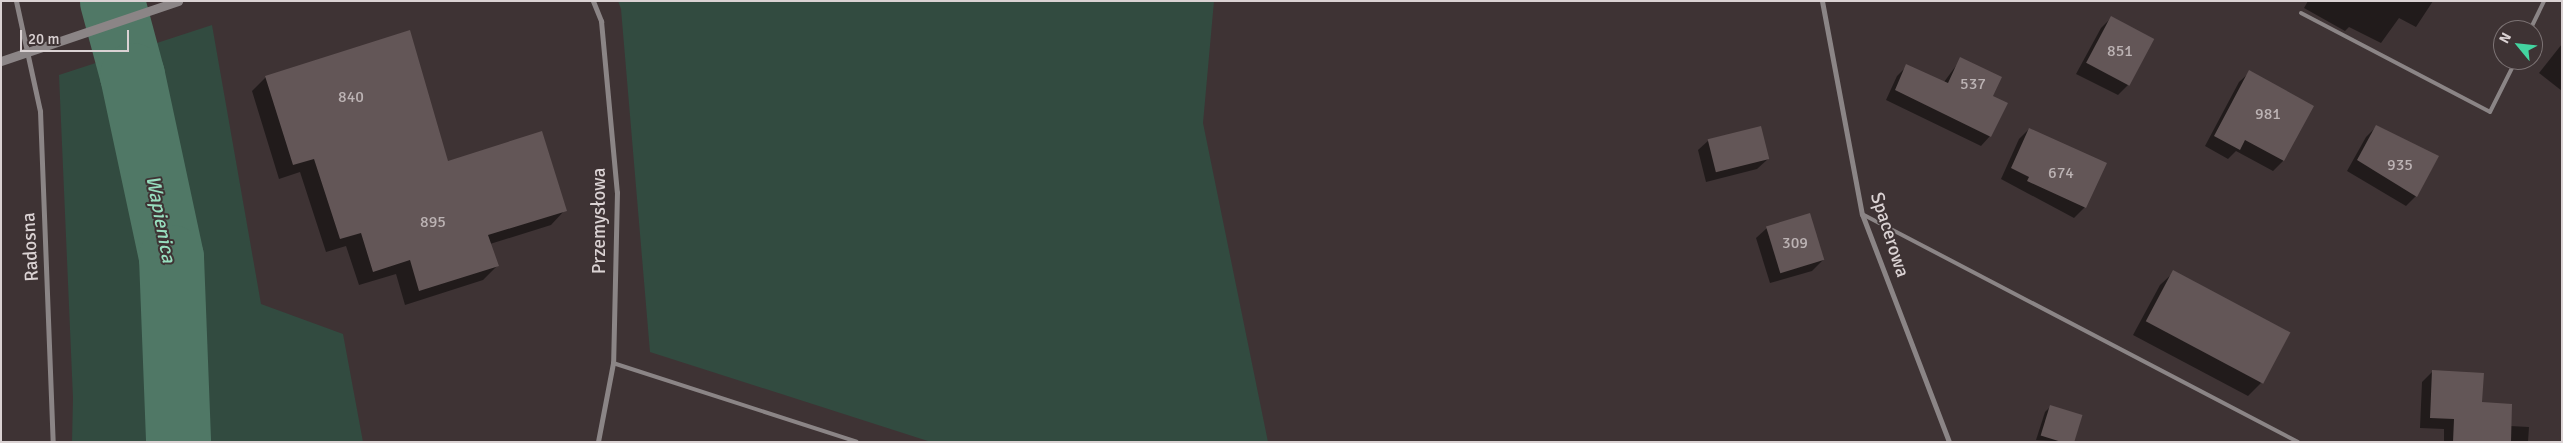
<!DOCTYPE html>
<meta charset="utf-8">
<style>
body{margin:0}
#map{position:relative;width:2563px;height:443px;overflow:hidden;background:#3e3334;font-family:Signika,sans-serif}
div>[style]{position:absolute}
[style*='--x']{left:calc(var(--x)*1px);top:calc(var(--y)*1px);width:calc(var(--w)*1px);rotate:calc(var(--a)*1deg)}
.green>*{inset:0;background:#324b40}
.shadow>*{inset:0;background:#0007}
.river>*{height:65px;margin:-32.5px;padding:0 32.5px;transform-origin:32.5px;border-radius:32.5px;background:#507866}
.building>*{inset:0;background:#635657;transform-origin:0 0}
.service>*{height:4px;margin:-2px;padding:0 2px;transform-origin:2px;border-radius:2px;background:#8b8586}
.minor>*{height:5px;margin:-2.5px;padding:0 2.5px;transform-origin:2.5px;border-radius:2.5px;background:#8b8586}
.tertiary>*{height:9px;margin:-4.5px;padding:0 4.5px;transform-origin:4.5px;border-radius:4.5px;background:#8b8586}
span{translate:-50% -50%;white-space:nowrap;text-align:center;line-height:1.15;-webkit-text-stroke:4px #3e3334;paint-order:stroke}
.number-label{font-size:16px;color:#bcb3b4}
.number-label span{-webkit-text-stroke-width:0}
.street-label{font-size:19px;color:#dad2d3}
.water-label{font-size:20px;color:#98dfbf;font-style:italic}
.frame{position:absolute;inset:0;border:2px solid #dad2d3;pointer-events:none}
.north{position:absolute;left:2493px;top:20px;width:50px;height:50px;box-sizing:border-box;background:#3e3334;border:1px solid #7c7374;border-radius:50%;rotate:298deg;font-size:14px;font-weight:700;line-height:20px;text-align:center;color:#dad2d3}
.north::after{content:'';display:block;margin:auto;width:18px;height:22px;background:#43d4a0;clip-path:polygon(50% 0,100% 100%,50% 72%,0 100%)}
.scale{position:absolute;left:20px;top:30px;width:109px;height:22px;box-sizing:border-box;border:2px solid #dad2d3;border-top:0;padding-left:6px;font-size:15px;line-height:18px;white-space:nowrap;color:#dad2d3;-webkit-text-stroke:4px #3e3334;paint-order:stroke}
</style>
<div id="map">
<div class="green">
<div style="clip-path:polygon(618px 1px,1214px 1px,1203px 123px,1268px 442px,931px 442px,650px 352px,621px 9px)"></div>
<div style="clip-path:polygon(212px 25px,261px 304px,343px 334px,363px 442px,72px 442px,73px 398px,59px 75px)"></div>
</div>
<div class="shadow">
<div style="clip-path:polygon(2308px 1px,2433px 1px,2416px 27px,2399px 18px,2381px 43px,2349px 27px,2345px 31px,2304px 8px)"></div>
<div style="clip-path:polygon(2111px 18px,2128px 85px,2118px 95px,2076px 74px,2101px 28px)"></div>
<div style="clip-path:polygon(2562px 44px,2562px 91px,2539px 73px)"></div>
<div style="clip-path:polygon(1961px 59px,1991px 97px,1990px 136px,1981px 146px,1886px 100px,1897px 76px,1907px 66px,1944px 82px)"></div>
<div style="clip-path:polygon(2250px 72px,2313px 106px,2283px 161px,2273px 171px,2236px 151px,2228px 159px,2205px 146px,2239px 82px)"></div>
<div style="clip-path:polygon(266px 77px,448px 162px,565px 210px,551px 225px,490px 244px,497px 266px,483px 280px,405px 305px,396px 274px,359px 285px,346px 246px,326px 252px,300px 172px,279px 179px,252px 91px)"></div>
<div style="clip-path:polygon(2376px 127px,2438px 157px,2416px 196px,2406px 206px,2347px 171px,2366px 137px)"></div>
<div style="clip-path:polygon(2029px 129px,2105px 164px,2085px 207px,2074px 218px,2001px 179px,2019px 139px)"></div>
<div style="clip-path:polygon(1709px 140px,1768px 159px,1757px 169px,1706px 182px,1698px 150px)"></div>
<div style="clip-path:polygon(1767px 228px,1823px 260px,1812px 271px,1770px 283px,1756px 238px)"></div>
<div style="clip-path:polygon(2174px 272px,2261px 383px,2248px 396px,2133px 335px,2160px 285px)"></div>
<div style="clip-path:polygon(2433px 371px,2510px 426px,2529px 427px,2528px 442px,2444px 442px,2444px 429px,2420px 428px,2422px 382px)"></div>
<div style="clip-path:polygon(2051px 406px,2072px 442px,2036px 440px,2045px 412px)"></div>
</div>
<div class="river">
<div style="--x:112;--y:1;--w:77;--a:74.9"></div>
<div style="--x:132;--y:75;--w:186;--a:77.9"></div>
<div style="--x:171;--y:257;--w:185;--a:87.8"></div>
</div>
<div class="building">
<div style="left:2111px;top:16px;width:49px;height:53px;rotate:28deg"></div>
<div style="clip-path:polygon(410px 30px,448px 161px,542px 131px,567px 211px,488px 235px,499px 266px,419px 291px,410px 260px,373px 272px,361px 233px,340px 239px,314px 159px,293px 165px,265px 76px)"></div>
<div style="clip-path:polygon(1960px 57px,2002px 77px,1993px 96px,2008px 103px,1991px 137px,1895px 90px,1906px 64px,1948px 83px)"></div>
<div style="clip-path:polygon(2249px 70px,2314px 106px,2284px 161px,2245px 140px,2240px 150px,2214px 136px)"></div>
<div style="clip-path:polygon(2376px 125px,2439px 156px,2417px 197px,2357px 160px)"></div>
<div style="left:1761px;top:126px;width:34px;height:55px;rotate:76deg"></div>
<div style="clip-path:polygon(2029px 128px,2107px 163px,2086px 208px,2027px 181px,2029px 177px,2011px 168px)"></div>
<div style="left:1810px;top:213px;width:49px;height:46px;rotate:73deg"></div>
<div style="left:2173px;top:270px;width:133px;height:58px;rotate:28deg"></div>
<div style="clip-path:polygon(2432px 370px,2484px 373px,2482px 402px,2512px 404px,2511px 442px,2453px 442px,2454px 419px,2430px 418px)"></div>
<div style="left:2050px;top:405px;width:34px;height:32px;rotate:17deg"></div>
</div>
<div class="service">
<div style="--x:2301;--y:13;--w:213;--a:27.6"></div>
<div style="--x:2490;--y:112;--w:58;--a:-63.4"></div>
<div style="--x:2530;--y:30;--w:32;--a:-64"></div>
<div style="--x:1862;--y:214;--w:492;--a:27.6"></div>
<div style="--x:613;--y:363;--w:256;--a:17.9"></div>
</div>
<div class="minor">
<div style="--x:16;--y:1;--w:113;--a:77.7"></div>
<div style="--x:40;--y:111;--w:331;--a:87.8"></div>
<div style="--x:593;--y:1;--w:22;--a:68"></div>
<div style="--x:601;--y:21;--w:172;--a:84.7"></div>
<div style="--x:617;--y:192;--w:171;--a:91.3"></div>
<div style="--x:613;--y:363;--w:80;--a:100.8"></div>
<div style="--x:1822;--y:1;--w:217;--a:79.4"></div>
<div style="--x:1862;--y:214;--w:244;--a:69.1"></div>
</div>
<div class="tertiary">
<div style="--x:1;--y:61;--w:187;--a:-18.7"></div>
</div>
<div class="number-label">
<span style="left:2120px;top:51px">851</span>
<span style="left:1973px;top:84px">537</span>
<span style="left:351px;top:97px">840</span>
<span style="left:2268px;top:114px">981</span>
<span style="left:2400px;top:165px">935</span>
<span style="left:2061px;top:173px">674</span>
<span style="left:433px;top:222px">895</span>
<span style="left:1795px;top:243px">309</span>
</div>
<div class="street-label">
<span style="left:600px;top:221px;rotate:-90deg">Przemysłowa</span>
<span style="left:1889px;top:235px;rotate:72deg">Spacerowa</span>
<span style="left:31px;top:247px;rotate:-93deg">Radosna</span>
</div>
<div class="water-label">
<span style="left:161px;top:219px;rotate:79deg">Wapienica</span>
</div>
<div class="frame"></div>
<div class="north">N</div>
<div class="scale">20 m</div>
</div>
